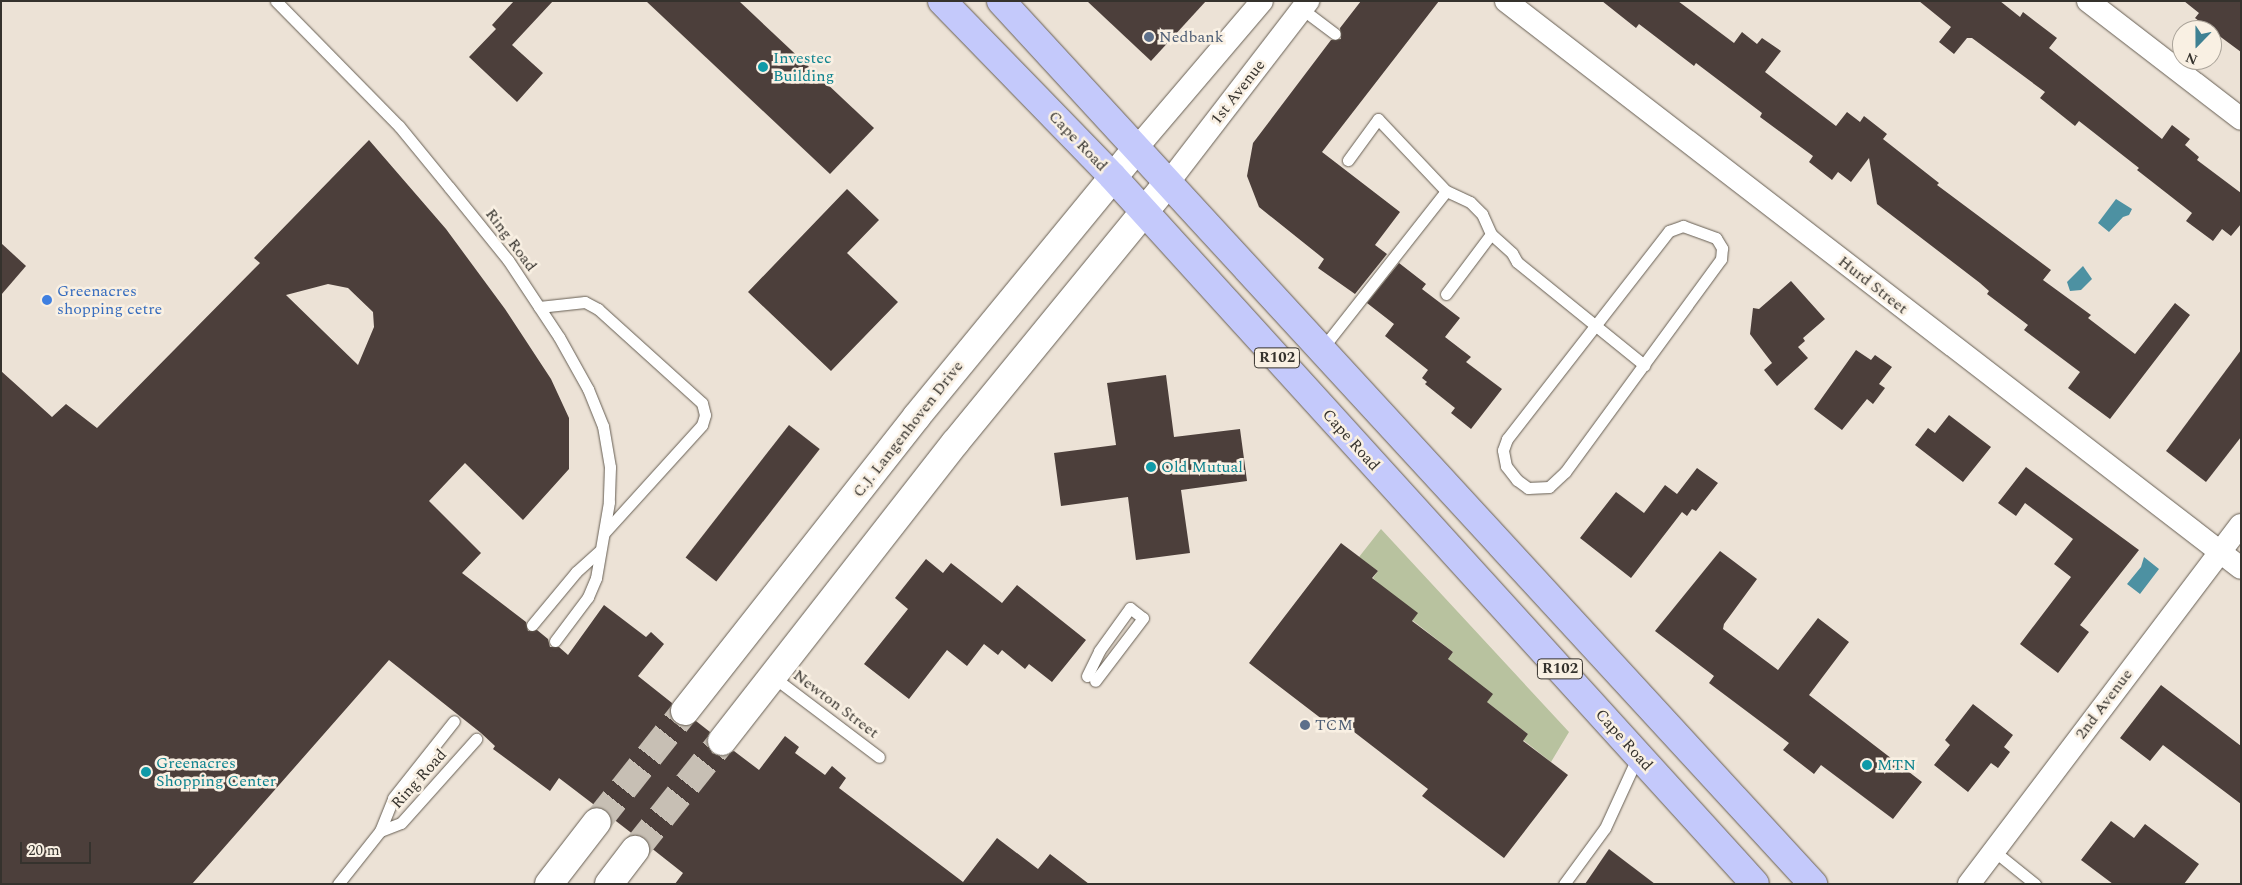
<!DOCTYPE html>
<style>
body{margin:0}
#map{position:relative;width:2242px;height:885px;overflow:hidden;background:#ece2d6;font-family:Spectral,serif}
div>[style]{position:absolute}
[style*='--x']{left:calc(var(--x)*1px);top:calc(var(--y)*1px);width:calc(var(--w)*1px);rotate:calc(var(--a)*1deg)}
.green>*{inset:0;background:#b8c29f}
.water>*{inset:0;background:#4d91a2}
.building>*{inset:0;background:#4c3f3b;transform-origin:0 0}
.secondary-tunnel>*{height:28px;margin-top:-14px;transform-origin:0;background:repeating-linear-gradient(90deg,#c7bfb4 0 28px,transparent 0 42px)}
.roads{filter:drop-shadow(0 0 1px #665e53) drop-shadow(0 0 1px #665e53)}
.service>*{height:11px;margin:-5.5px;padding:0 5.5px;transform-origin:5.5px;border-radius:5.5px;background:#fff}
.minor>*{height:22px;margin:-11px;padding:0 11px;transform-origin:11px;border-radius:11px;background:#fff}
.secondary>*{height:28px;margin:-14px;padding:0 14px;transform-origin:14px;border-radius:14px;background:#fff}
.primary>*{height:28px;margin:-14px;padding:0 14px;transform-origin:14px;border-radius:14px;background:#c4c9fb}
.dots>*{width:14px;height:14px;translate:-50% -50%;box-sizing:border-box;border:2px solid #f9f0e3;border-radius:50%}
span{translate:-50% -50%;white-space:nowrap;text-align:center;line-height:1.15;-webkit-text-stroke:5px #f9f0e3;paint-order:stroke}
.shield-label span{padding:1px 4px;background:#f9f0e3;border:1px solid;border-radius:4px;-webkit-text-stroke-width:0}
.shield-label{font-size:15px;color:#35322d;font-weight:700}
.service-label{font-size:16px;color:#4e5e75}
.left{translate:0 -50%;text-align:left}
.culture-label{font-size:16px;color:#0d838f}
.street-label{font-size:16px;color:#35322d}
.shop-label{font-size:16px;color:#366cbe}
.frame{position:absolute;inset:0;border:2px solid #35322d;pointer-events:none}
.north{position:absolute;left:2172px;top:20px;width:50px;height:50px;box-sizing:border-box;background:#f9f0e3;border:1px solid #aba49a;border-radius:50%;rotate:202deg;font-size:14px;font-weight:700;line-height:20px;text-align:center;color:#35322d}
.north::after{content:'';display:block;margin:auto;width:18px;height:22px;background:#3f8193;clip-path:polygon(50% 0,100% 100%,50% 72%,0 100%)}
.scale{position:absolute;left:20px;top:842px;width:71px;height:22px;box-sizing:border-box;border:2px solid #35322d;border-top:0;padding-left:6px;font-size:15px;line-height:18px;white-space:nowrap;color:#35322d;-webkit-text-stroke:4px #f9f0e3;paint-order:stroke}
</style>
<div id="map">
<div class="green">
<div style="clip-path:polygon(1381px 529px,1569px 732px,1551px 762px,1523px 740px,1528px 734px,1487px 702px,1448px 659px,1453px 652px,1412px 620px,1373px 578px,1378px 571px,1359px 557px)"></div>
</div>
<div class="water">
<div style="clip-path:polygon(2116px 199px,2132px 209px,2129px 215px,2123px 217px,2109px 232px,2098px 223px)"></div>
<div style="clip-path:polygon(2083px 266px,2092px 279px,2081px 290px,2070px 291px,2067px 282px)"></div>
<div style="clip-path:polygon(2144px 557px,2159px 569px,2140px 594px,2127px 584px,2141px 567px)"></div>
</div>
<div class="building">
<div style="clip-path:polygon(514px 1px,553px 1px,512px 45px,543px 73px,517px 102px,469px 57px,496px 29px,492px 25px)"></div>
<div style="clip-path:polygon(646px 1px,739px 1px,874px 128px,830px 174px)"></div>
<div style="clip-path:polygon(1087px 1px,1206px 1px,1151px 61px)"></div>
<div style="clip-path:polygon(1361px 1px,1439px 1px,1322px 152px,1400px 212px,1375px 245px,1387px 254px,1355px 294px,1318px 268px,1324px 259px,1259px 207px,1247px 176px,1253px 143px,1331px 40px,1341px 39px,1340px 28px)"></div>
<div style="clip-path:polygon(1602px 1px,1678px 1px,1734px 43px,1742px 32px,1757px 44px,1762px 38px,1781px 51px,1765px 72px,1836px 126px,1847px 112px,1860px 122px,1864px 116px,1887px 134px,1883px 139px,1939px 183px,1937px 185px,2051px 270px,2043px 280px,2091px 315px,2088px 318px,2135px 354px,2175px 303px,2190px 315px,2110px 419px,2068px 388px,2080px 372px,2024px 330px,2028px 325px,1987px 294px,1989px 291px,1980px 283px,1877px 204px,1869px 158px,1851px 182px,1838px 172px,1832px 180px,1809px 162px,1813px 156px,1760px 117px,1762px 113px,1696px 63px,1694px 66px,1639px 24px,1636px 28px)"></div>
<div style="clip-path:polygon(1919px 1px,2000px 1px,2020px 17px,2023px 12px,2057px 38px,2049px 48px,2162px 139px,2172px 125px,2190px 139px,2185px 145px,2199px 157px,2197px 160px,2241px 193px,2241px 224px,2231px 236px,2222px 229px,2213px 241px,2186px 221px,2192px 213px,2137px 170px,2139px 168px,2079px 121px,2075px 126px,2040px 98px,2045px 92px,1972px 38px,1967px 38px,1954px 54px,1939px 42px,1951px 27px)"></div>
<div style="clip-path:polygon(2184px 1px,2241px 1px,2241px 52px,2195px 18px,2199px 13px)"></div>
<div style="clip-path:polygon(evenodd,369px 140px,446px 229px,505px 309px,551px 379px,569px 418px,569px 469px,523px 520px,465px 463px,429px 501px,481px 553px,462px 573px,526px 622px,528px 631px,537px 630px,548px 639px,550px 647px,559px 647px,568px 655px,604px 605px,646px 637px,651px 632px,664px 644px,638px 676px,672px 703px,670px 716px,676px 724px,683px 726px,696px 721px,710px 732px,707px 739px,712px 753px,720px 756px,734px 751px,759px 770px,785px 736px,799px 747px,795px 753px,825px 775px,832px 766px,846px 778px,839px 788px,963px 882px,997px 838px,1038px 869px,1050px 854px,1089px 884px,675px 884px,683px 873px,650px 847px,645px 838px,634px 835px,612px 818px,607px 810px,597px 807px,559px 778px,550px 791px,493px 749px,495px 746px,481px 733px,389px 660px,192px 884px,1px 884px,1px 371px,52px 417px,66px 404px,97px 428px,260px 263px,254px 258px,369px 140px,328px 284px,348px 288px,373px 312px,374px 327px,358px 365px,286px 295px,328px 284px)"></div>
<div style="clip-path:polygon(847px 189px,879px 220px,847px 253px,898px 302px,831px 371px,748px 292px)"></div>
<div style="clip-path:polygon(1px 243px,26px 266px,1px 295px)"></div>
<div style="clip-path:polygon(1399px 263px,1426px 284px,1422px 289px,1460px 318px,1445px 337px,1471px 357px,1466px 362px,1502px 389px,1471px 429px,1451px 413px,1455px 408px,1425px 384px,1427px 382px,1422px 378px,1428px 370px,1385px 336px,1394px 324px,1367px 303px)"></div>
<div style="clip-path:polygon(1791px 281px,1825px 319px,1803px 338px,1805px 341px,1798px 347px,1808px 358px,1777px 386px,1764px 370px,1772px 363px,1750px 334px,1753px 308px,1759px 309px)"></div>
<div style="clip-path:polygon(1856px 350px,1871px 360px,1875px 355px,1892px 367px,1879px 384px,1885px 388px,1873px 404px,1867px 399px,1842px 430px,1814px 409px)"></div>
<div style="clip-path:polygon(2241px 350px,2241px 437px,2206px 482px,2166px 451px)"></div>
<div style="clip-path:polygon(1166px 375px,1174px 437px,1240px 429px,1247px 481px,1181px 490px,1190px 553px,1136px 560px,1128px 497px,1061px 506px,1054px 453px,1116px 445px,1107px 383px)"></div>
<div style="clip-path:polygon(1949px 415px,1991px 447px,1963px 482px,1915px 445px,1928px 428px,1935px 433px)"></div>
<div style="left:789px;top:425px;width:39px;height:168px;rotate:38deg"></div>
<div style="clip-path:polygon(2026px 467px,2139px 550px,2080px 625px,2089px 632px,2058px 673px,2020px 644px,2071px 577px,2054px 564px,2073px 539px,2025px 503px,2016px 516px,1998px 503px)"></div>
<div style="clip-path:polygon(1697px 468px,1718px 483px,1696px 511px,1692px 509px,1687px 516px,1682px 512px,1631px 578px,1580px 538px,1616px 492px,1644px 513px,1665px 485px,1677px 494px)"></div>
<div style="clip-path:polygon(1341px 543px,1378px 571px,1372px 578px,1418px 613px,1412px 621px,1453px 652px,1448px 659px,1493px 694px,1487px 702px,1528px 734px,1523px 741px,1568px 775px,1504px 858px,1422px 796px,1428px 789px,1336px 718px,1331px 726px,1249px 663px)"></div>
<div style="clip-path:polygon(1720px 551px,1757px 579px,1724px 624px,1723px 629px,1778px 670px,1818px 618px,1849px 642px,1809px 695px,1922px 782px,1893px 819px,1821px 765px,1814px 774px,1783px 750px,1789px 743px,1709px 683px,1714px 676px,1655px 631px)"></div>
<div style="clip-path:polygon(926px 559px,943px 573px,951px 563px,1002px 603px,1017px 585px,1086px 640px,1052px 682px,1029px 664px,1025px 669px,1002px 650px,998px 655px,984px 644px,967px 666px,947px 650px,909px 699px,864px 664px,908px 609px,895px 598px)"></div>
<div style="clip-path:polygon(2161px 685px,2241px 746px,2241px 804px,2163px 745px,2150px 761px,2120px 738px)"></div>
<div style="clip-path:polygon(1973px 704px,2013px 735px,2004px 747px,2010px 752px,1998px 768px,1991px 763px,1968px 792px,1934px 765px,1950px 745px,1945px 740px)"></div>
<div style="clip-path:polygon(2111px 821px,2134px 838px,2145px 824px,2199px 864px,2184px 884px,2113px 884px,2081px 860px)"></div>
<div style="clip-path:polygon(1609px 849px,1655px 884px,1585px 884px)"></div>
</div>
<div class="secondary-tunnel">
<div style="--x:597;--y:822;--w:142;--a:-51.6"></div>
<div style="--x:635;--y:850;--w:139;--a:-51.4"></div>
</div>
<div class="roads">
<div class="service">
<div style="--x:276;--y:1;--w:175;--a:45.5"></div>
<div style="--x:399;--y:126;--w:79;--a:50.7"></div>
<div style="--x:449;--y:187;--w:94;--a:51.1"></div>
<div style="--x:508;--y:260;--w:92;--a:56.5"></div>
<div style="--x:559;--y:337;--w:60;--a:60.9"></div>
<div style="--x:588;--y:389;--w:40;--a:68"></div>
<div style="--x:603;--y:426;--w:42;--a:80.3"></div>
<div style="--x:610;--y:467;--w:35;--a:92"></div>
<div style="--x:609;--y:502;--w:77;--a:99.7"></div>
<div style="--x:596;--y:578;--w:21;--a:113"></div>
<div style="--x:588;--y:597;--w:55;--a:126.9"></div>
<div style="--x:1302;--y:9;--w:41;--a:37.1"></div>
<div style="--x:1683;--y:226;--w:35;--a:20"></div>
<div style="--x:1716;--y:238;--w:12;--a:59"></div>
<div style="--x:1722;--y:248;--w:11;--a:95"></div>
<div style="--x:1721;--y:259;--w:264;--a:126.2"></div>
<div style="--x:1565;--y:472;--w:22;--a:137"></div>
<div style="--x:1549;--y:487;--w:21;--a:177"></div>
<div style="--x:1528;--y:488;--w:14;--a:-144"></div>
<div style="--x:1517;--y:480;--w:18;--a:-128"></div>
<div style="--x:1506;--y:466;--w:16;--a:-101"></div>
<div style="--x:1503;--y:450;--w:12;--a:-70"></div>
<div style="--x:1507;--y:439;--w:264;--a:-52.1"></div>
<div style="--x:1669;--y:231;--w:15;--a:-20"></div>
<div style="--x:1491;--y:234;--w:28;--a:42"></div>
<div style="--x:1512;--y:253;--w:10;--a:61"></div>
<div style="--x:1517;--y:262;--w:164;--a:39"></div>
<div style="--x:1446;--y:294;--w:75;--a:-53.1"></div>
<div style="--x:1491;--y:234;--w:22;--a:-114"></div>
<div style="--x:1482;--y:214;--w:17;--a:-135"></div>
<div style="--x:1470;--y:202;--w:26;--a:-155"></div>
<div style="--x:539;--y:307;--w:46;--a:-6.2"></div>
<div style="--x:585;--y:302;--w:15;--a:28"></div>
<div style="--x:598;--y:309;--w:140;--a:42.1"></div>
<div style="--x:702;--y:403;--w:12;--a:76"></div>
<div style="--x:705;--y:415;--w:10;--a:107"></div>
<div style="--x:702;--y:425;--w:146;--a:132.2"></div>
<div style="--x:1321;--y:350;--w:202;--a:-51.8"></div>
<div style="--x:1446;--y:191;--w:99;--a:-133.4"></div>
<div style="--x:1378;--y:119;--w:51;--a:126.2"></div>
<div style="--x:532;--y:625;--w:69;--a:-50.3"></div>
<div style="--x:576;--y:572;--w:31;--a:-42"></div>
<div style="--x:772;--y:676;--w:134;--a:37.1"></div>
<div style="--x:1087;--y:676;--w:28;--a:-64"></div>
<div style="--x:1099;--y:651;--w:53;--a:-54.2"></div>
<div style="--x:1130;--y:608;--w:16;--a:38"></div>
<div style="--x:1143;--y:618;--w:79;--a:127.3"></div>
<div style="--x:380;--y:831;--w:22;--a:-21"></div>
<div style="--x:401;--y:823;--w:113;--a:-48.2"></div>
<div style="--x:1994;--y:851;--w:53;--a:38.8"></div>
<div style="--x:338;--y:884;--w:68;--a:-51.6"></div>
<div style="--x:380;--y:831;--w:35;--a:-68"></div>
<div style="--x:393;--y:798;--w:98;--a:-51.6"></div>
<div style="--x:1564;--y:884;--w:69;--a:-53.8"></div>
<div style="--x:1605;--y:828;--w:79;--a:-65.4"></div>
</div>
<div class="minor">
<div style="--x:1506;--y:1;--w:928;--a:37.65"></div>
<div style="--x:2088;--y:1;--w:193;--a:37.6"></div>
<div style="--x:1136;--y:149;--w:194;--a:-49.6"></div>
<div style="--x:1168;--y:183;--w:230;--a:-52.4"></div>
<div style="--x:1969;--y:884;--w:450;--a:-52.9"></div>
</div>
<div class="secondary">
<div style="--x:685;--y:711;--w:375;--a:-51.8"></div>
<div style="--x:917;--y:416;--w:345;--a:-50.6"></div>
<div style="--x:722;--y:741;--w:378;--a:-52"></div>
<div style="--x:955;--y:443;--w:336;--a:-50.7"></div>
<div style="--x:549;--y:884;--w:78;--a:-52.3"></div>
<div style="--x:609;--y:884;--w:43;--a:-52.6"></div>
</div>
<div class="primary">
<div style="--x:942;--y:1;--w:244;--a:45.8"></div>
<div style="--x:1112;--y:176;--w:956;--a:47.75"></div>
<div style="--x:1001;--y:1;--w:1200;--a:47.4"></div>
</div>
</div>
<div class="dots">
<div style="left:1149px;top:37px;background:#5c6f8a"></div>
<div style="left:763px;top:67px;background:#0f9aa8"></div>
<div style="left:47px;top:300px;background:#3f7fe0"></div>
<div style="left:1151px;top:467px;background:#0f9aa8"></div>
<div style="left:1305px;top:725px;background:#5c6f8a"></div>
<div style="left:1867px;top:765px;background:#0f9aa8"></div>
<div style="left:146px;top:772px;background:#0f9aa8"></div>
</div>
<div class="shield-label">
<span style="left:1277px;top:358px">R102</span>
<span style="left:1560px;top:669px">R102</span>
</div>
<div class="service-label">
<span class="left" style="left:1159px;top:37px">Nedbank</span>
<span class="left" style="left:1315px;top:725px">TCM</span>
</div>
<div class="culture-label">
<span class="left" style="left:773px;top:67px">Investec<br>Building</span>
<span class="left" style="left:1161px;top:467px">Old Mutual</span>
<span class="left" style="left:156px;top:772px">Greenacres<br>Shopping Center</span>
<span class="left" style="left:1877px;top:765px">MTN</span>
</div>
<div class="street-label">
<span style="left:1238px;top:92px;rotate:-52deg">1st Avenue</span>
<span style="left:1078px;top:141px;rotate:46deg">Cape Road</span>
<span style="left:511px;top:240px;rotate:53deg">Ring Road</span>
<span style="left:1873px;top:285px;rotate:38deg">Hurd Street</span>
<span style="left:908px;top:429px;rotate:-52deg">C.J. Langenhoven Drive</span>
<span style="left:1351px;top:440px;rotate:48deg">Cape Road</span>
<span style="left:836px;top:704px;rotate:37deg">Newton Street</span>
<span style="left:2104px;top:704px;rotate:-53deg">2nd Avenue</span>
<span style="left:1624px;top:740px;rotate:48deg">Cape Road</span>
<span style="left:419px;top:779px;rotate:-48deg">Ring Road</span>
</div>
<div class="shop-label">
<span class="left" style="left:57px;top:300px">Greenacres<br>shopping cetre</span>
</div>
<div class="frame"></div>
<div class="north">N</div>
<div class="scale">20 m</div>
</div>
